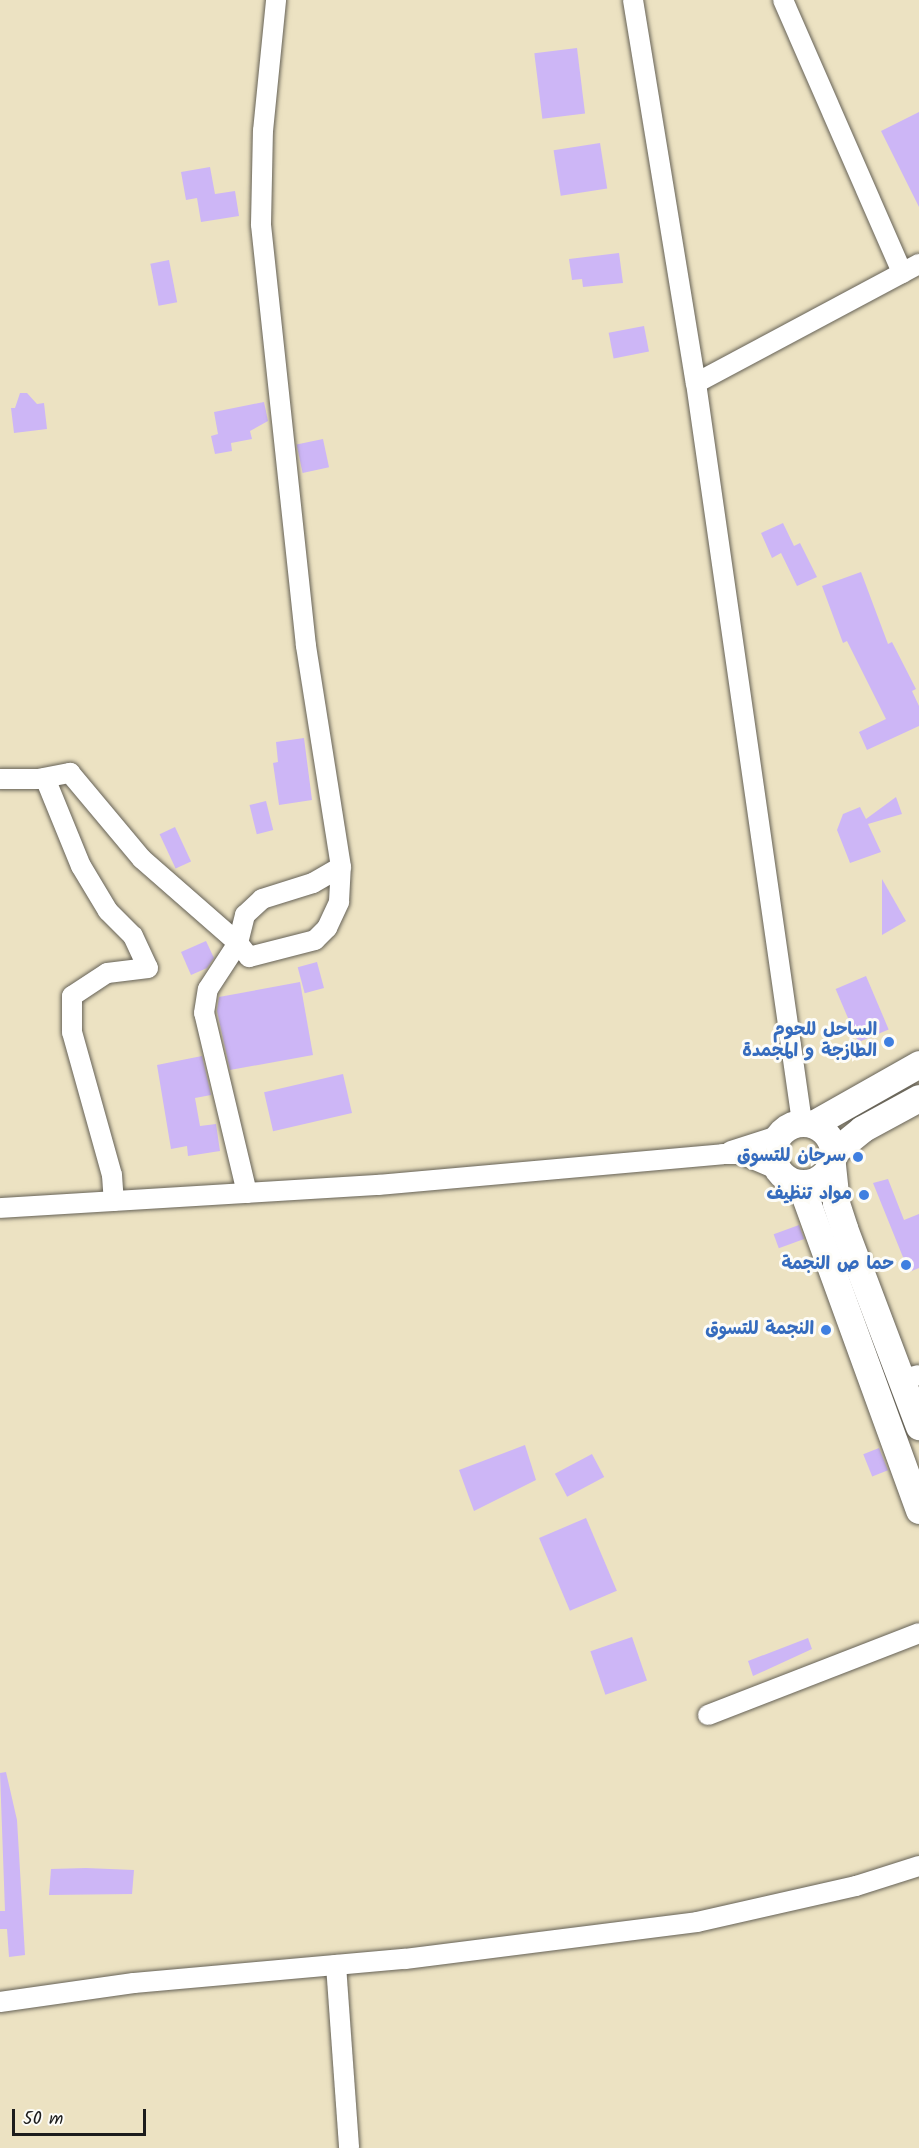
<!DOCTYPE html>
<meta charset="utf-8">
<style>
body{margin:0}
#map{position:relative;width:919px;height:2148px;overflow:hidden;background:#ece2c2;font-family:Kalam,"Playpen Sans Arabic",sans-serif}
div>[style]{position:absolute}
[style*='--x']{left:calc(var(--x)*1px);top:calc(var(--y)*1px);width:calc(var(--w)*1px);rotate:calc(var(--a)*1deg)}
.building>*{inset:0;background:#cdb6f6;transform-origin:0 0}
.roads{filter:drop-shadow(0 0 2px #656156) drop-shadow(0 0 2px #656156)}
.street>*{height:20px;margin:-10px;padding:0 10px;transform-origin:10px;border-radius:10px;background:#fff}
.secondary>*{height:27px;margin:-13.5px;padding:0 13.5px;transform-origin:13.5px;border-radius:13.5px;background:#fff}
.secondary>.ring{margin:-13.5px;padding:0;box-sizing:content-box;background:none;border:27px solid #fff;border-radius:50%}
.dots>*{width:16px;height:16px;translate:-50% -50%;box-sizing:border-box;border:3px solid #fdfcf7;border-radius:50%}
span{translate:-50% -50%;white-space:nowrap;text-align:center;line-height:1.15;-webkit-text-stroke:6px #fdfcf7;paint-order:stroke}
.shop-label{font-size:18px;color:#366cbe;font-weight:700}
.right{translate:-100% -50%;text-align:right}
.scale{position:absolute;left:12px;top:2109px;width:134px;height:27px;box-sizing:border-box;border:3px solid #1c1c1c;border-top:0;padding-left:8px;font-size:18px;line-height:21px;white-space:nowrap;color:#1c1c1c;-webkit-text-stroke:4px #fdfcf7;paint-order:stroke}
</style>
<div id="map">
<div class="building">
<div style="left:577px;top:48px;width:66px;height:43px;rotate:83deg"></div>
<div style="clip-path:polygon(919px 112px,919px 207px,881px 131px)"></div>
<div style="left:600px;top:143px;width:46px;height:47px;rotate:81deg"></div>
<div style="clip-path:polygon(210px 167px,215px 194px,235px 191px,239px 216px,201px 222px,197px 198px,186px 200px,181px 172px)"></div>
<div style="clip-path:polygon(619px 253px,623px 283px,583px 287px,582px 279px,572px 280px,569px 259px)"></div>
<div style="left:169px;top:260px;width:43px;height:19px;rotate:79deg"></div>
<div style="left:644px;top:326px;width:26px;height:36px;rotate:79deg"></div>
<div style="clip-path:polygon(20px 393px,27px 393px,37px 404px,44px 403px,47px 429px,14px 433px,11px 408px,15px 408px)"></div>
<div style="clip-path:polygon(264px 402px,268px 421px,250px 431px,252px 439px,231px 443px,232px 451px,215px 454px,211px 436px,218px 434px,214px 412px)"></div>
<div style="left:323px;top:439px;width:29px;height:27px;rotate:78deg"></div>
<div style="clip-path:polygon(783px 523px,794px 546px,800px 543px,817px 577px,797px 586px,781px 553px,772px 558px,761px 533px)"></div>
<div style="clip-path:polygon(861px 572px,888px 644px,892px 642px,916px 689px,912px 691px,919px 706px,919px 726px,867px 750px,859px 732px,886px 719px,847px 641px,843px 643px,822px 586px)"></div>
<div style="clip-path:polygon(304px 738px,312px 800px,279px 805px,273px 763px,278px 762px,276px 742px)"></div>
<div style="clip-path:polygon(896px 797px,902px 814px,868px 824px,881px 852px,850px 863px,837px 830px,843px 814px,860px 807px,866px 819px)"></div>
<div style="left:266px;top:801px;width:30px;height:17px;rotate:76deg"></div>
<div style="left:175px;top:827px;width:38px;height:17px;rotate:65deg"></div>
<div style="clip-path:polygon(882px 879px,906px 921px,882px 935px)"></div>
<div style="clip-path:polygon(206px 941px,214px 958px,207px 968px,191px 975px,181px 952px)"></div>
<div style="left:317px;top:962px;width:27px;height:20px;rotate:75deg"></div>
<div style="left:866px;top:976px;width:58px;height:33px;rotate:67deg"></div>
<div style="clip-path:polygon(300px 982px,313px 1055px,230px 1070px,217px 1011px,219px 997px)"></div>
<div style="clip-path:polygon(202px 1056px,211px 1095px,195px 1098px,200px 1126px,216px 1124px,220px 1151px,188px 1156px,187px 1146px,171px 1149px,157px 1065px)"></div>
<div style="left:343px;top:1074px;width:40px;height:81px;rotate:77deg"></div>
<div style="clip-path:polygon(888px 1179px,904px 1220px,919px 1214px,919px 1268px,909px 1272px,873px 1183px)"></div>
<div style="left:799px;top:1225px;width:15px;height:27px;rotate:70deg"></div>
<div style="clip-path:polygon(525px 1445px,536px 1480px,474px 1511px,459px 1470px)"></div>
<div style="left:879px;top:1448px;width:24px;height:17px;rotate:68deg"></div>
<div style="left:592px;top:1454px;width:26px;height:42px;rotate:62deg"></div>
<div style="left:586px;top:1518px;width:79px;height:51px;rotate:67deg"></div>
<div style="left:632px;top:1637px;width:46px;height:44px;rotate:71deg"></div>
<div style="clip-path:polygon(808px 1638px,812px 1649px,753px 1676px,748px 1661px)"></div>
<div style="clip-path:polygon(6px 1772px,17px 1820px,25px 1955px,9px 1957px,7px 1929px,0 1929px,0 1911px,5px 1911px,0 1773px)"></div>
<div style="clip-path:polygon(86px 1868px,134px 1870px,132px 1894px,49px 1895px,51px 1869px)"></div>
</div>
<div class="roads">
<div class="street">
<div style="--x:633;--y:0;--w:388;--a:80.7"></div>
<div style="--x:696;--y:383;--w:747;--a:81.84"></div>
<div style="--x:783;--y:0;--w:298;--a:66.4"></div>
<div style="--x:696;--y:383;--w:253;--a:-28.1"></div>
<div style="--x:45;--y:778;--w:95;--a:67.8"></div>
<div style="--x:81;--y:866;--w:52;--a:59"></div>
<div style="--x:108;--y:911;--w:35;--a:45"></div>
<div style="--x:133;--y:936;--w:35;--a:65"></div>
<div style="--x:148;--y:968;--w:41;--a:173"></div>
<div style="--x:107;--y:973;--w:42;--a:146.7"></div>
<div style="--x:72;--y:996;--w:36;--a:90"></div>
<div style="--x:72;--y:1032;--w:148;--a:74.4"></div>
<div style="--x:112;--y:1175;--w:26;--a:86"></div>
<div style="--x:0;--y:779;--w:38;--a:0"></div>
<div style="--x:38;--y:779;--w:33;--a:-11"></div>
<div style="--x:70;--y:773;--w:112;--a:50.1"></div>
<div style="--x:142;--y:859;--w:128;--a:41.2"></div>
<div style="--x:238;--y:943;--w:29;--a:-76"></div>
<div style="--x:245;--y:915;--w:23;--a:-43"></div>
<div style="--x:262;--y:899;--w:53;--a:-17.4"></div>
<div style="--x:313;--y:883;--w:32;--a:-30"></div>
<div style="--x:731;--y:1151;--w:49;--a:-17.7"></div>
<div style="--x:247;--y:1193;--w:185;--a:-103.4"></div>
<div style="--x:204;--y:1013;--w:24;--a:-81"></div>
<div style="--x:208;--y:989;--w:55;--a:-56.9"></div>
<div style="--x:238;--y:943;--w:18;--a:52"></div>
<div style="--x:249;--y:957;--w:68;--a:-14.4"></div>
<div style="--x:315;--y:940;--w:17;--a:-45"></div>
<div style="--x:327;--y:928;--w:29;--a:-65"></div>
<div style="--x:339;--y:902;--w:35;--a:-87"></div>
<div style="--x:341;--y:867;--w:224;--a:-99"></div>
<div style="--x:306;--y:646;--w:424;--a:-96.1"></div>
<div style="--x:261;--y:224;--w:93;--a:-88.8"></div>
<div style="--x:263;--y:131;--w:132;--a:-84.3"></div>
<div style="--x:0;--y:1208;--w:379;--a:-3.5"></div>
<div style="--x:378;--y:1185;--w:346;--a:-5.1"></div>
<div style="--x:723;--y:1154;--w:18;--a:0"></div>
<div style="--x:741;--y:1154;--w:39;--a:23"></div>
<div style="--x:903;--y:1379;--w:16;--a:-14"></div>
<div style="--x:708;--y:1715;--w:226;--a:-21.2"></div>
<div style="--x:336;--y:1965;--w:183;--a:85.9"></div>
<div style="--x:0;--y:2002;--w:135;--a:-8.1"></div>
<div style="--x:134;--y:1983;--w:272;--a:-5.1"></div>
<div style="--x:405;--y:1959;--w:294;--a:-7.2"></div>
<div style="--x:697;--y:1922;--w:163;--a:-12.8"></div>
<div style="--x:856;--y:1886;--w:66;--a:-17.6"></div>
</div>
<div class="secondary">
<div class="ring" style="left:773px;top:1123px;width:33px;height:33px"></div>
<div style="--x:813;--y:1124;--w:122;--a:-29.5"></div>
<div style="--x:834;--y:1152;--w:36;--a:-39"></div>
<div style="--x:862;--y:1129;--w:65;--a:-28.5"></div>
<div style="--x:832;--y:1165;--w:38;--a:84"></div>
<div style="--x:836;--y:1203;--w:26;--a:72"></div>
<div style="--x:844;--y:1228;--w:212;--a:69.3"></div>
<div style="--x:800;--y:1183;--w:348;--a:70"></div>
</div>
</div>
<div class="dots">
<div style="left:889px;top:1042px;background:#3f7fe0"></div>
<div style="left:858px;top:1157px;background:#3f7fe0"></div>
<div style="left:864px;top:1195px;background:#3f7fe0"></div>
<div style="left:906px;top:1265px;background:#3f7fe0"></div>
<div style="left:826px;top:1330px;background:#3f7fe0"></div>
</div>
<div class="shop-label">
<span class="right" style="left:877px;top:1042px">الساحل للحوم<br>الطازجة و المجمدة</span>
<span class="right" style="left:846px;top:1157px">سرحان للتسوق</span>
<span class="right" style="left:852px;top:1195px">مواد تنظيف</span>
<span class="right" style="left:894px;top:1265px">حما ص النجمة</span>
<span class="right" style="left:814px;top:1330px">النجمة للتسوق</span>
</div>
<div class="scale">50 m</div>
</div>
